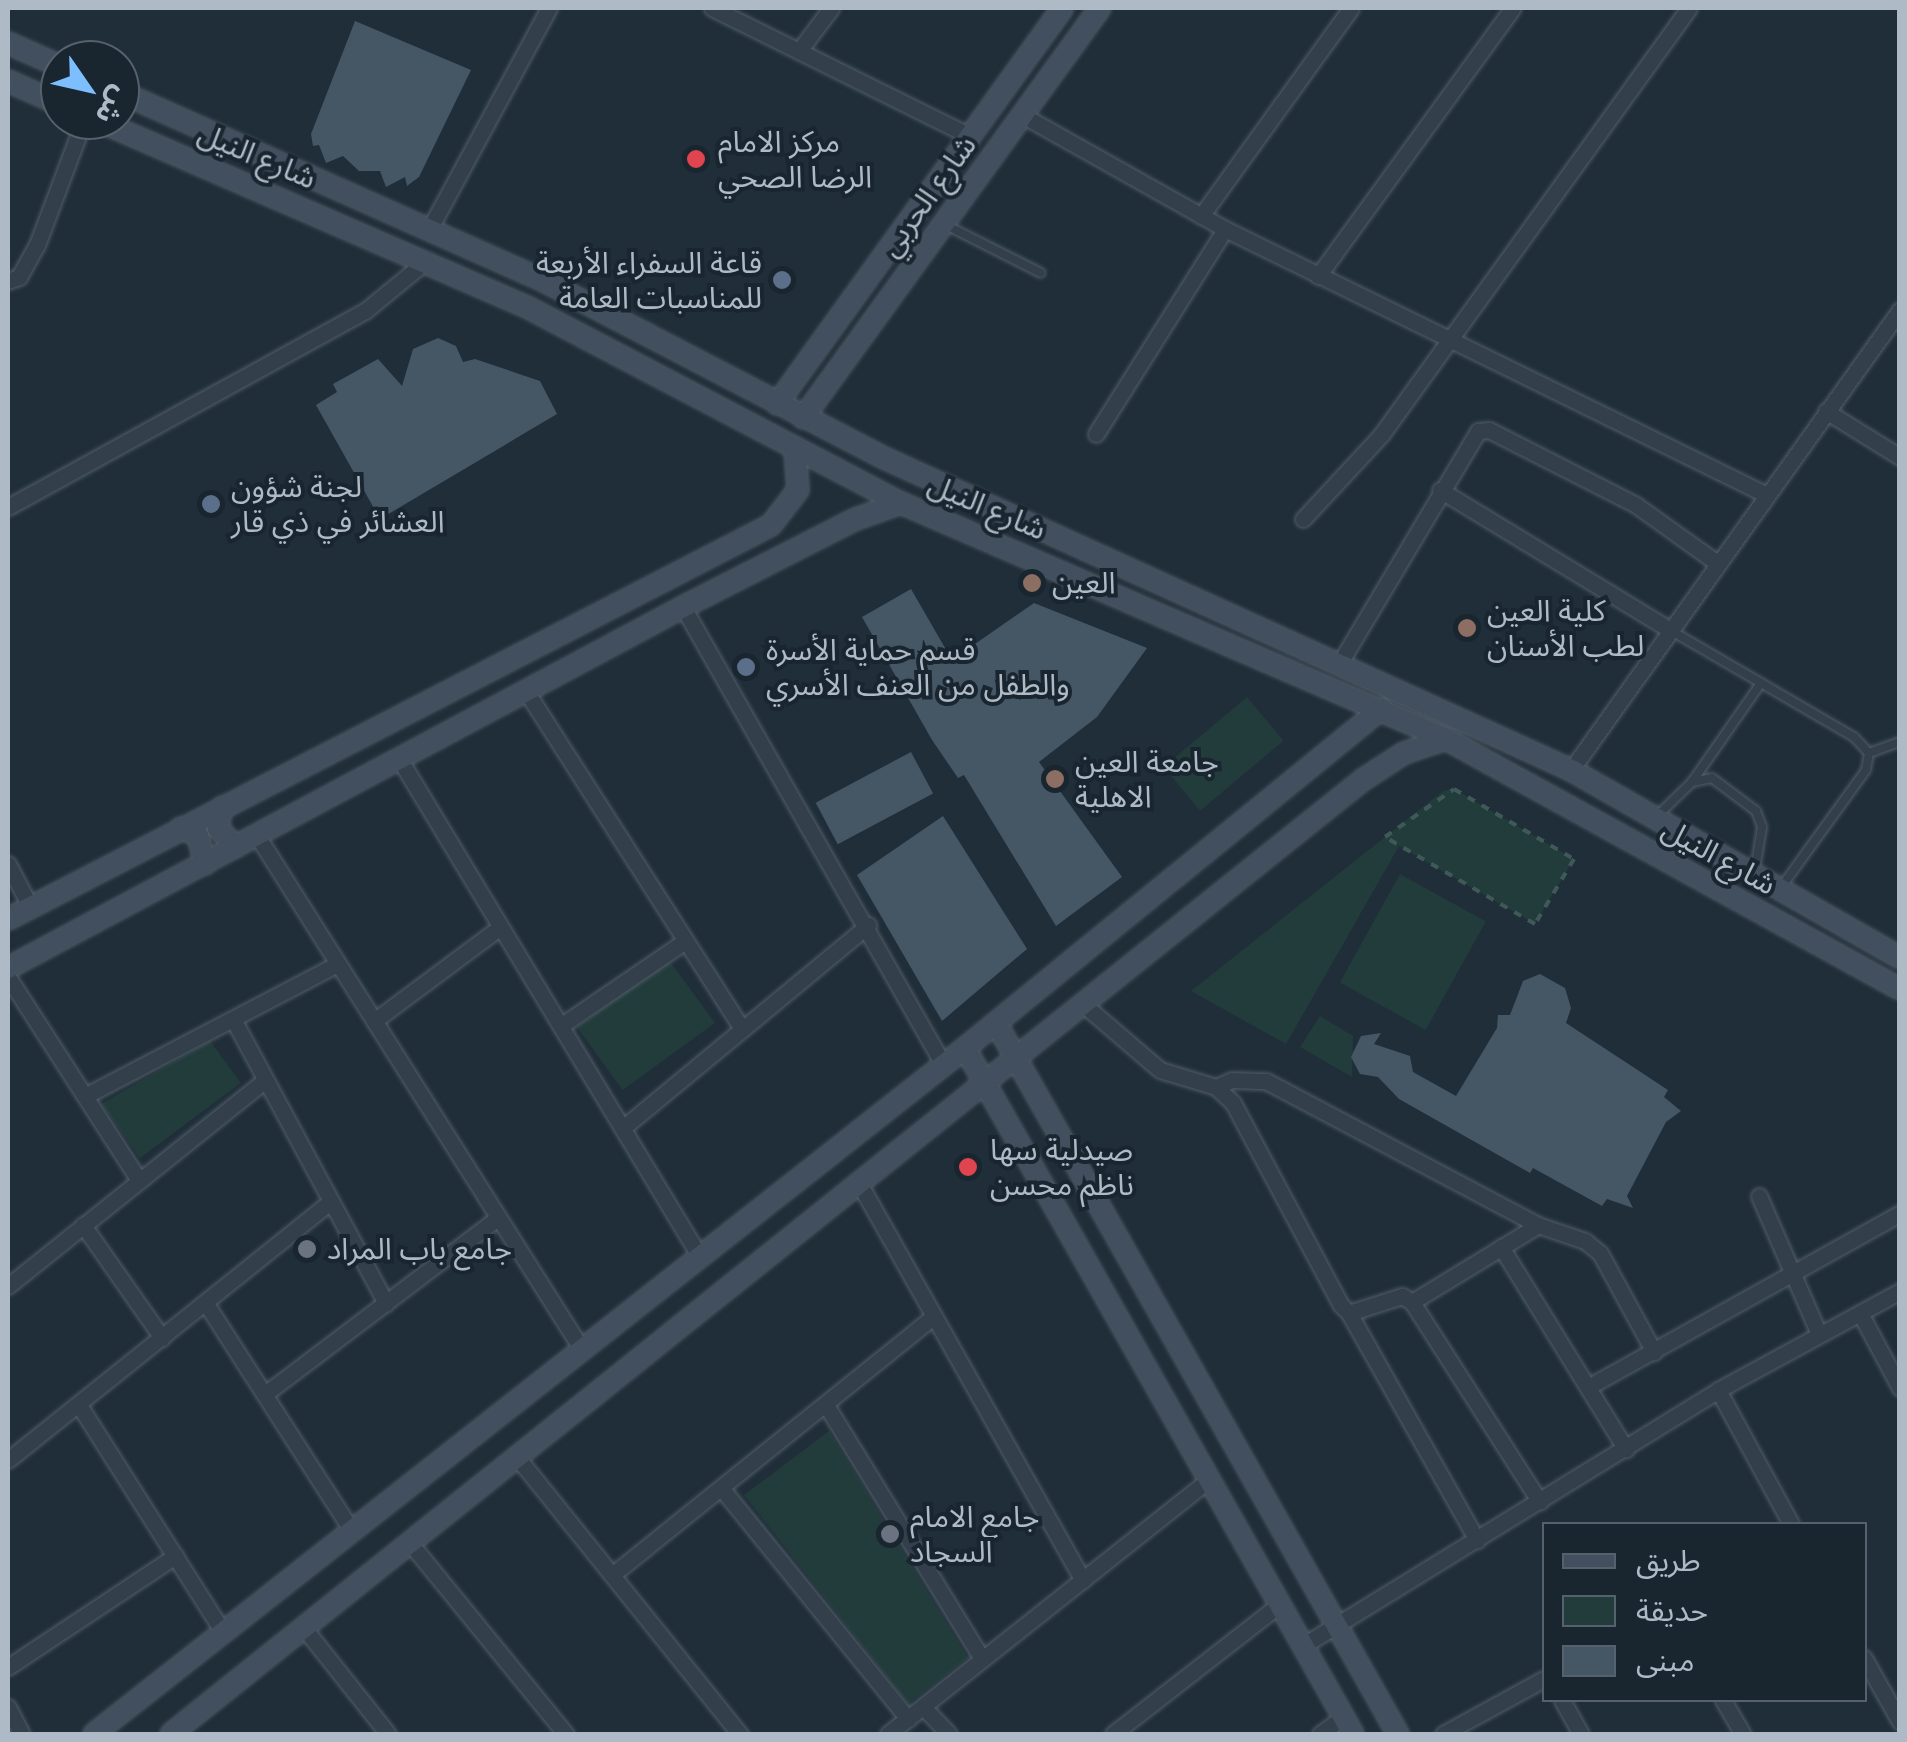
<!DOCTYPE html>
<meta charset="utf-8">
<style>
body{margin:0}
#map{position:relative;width:1907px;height:1742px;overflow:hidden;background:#202e3a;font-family:"Space Grotesk","Noto Sans Arabic",sans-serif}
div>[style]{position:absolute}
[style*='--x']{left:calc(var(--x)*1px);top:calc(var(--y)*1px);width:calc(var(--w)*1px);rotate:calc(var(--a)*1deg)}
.green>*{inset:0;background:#223b3b;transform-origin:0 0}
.building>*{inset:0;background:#455665;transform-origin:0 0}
.path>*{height:4px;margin-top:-2px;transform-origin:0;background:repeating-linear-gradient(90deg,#3f5858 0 8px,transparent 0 16px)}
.roads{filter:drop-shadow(0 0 2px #515e68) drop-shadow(0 0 2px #515e68)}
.lane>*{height:8px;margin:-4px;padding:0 4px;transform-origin:4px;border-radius:4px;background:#33404b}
.street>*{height:15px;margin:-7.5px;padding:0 7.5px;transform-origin:7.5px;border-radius:7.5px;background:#33404b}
.secondary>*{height:20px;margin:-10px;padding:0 10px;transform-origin:10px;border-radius:10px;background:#414f5e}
.dots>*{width:28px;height:28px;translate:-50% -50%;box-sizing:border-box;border:5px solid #19252f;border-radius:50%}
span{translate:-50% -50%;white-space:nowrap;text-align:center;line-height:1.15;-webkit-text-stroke:8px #19252f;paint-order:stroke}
.poi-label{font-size:30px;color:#aebbc7}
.left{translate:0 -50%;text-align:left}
.right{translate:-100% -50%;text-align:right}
.street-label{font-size:30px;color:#aebbc7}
.frame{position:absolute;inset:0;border:10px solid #aebbc7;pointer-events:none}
.legend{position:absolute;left:1542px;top:1522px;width:325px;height:180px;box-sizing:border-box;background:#19252f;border:2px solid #55616c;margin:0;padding:12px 18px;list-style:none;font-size:30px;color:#aebbc7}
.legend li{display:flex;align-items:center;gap:20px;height:50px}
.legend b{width:50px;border:2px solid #55616c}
.north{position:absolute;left:40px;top:40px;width:100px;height:100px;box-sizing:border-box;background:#19252f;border:2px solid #55616c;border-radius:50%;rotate:124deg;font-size:28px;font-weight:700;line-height:40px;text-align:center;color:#aebbc7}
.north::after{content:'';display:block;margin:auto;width:35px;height:45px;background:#7cbefe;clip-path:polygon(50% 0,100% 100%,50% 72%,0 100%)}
</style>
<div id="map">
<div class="green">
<div style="left:1247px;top:697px;width:57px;height:109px;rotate:50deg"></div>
<div style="clip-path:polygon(1454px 789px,1574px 859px,1535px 924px,1399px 846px,1286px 1044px,1191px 991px,1443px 791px)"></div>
<div style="left:1400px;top:874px;width:98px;height:124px;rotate:29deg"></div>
<div style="left:669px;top:960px;width:78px;height:114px;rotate:54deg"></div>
<div style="clip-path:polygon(1320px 1016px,1353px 1036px,1352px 1077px,1300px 1047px)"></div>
<div style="clip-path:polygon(210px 1041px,241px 1083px,140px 1158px,101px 1104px)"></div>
<div style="clip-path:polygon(829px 1431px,968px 1658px,908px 1704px,744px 1495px)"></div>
</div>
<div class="building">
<div style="clip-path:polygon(355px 21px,471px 70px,419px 177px,407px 186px,405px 177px,386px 187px,380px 171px,359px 171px,343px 156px,326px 163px,319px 145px,313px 146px,311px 134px)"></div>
<div style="clip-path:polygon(438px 338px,456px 346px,463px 362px,475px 359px,540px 381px,557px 414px,380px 519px,316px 405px,337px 392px,333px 384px,378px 359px,402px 386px,413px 349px)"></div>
<div style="clip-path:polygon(911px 589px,952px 660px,1034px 603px,1147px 648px,1097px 717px,1039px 762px,1122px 877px,1056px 926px,964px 775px,958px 778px,932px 740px,862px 617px)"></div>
<div style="left:911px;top:752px;width:47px;height:108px;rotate:62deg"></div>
<div style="clip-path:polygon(943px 816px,1027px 949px,942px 1021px,857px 875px)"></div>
<div style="clip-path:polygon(1540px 974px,1565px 988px,1571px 1008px,1566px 1023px,1668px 1090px,1664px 1097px,1681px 1111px,1666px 1122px,1627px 1196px,1633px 1208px,1607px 1199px,1602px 1206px,1533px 1168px,1530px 1173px,1399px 1099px,1378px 1077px,1360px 1074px,1351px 1057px,1361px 1036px,1381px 1033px,1374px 1044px,1410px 1056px,1413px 1072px,1456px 1096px,1497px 1028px,1498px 1015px,1510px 1015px,1523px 981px)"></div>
</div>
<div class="path">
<div style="--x:1454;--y:789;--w:139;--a:30.3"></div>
<div style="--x:1574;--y:859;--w:76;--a:121"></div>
<div style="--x:1535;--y:924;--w:173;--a:-149.9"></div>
<div style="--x:1385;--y:837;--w:84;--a:-34.8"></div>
</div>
<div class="roads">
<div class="lane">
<div style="--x:946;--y:225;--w:106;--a:26.8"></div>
<div style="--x:1670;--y:630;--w:213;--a:30.2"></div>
<div style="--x:1854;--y:737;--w:22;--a:47"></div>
<div style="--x:1869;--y:753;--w:17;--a:100"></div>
<div style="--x:1866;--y:770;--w:143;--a:125.9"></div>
<div style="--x:1869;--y:753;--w:33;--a:-20"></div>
<div style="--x:1692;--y:782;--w:121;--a:-55.1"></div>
<div style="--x:1656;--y:817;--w:50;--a:-44.2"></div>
<div style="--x:1692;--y:782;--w:20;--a:-11"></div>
<div style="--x:1712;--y:778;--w:55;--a:36.9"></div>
<div style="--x:1756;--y:811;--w:17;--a:69"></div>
<div style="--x:1762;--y:827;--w:44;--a:99.2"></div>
</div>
<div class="street">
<div style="--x:712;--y:8;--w:288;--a:26.4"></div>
<div style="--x:799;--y:51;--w:54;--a:-53.3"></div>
<div style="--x:1022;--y:115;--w:233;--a:29.3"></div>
<div style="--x:1225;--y:229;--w:602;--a:26.14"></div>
<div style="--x:1201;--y:216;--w:256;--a:-54.2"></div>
<div style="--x:430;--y:228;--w:250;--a:-61.6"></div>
<div style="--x:1318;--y:276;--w:331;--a:-54"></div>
<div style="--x:8;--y:281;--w:12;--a:-20"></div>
<div style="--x:19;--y:277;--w:37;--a:-61"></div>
<div style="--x:37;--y:245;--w:134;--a:-69.4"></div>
<div style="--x:1826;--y:411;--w:87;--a:31.9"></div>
<div style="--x:1096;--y:434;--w:242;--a:-57.8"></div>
<div style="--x:1440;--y:490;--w:269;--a:31.3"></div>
<div style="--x:8;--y:507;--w:407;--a:-28.8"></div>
<div style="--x:365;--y:311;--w:80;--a:-39.4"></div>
<div style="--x:1303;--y:519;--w:115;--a:-47.1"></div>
<div style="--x:1381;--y:435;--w:526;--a:-54.2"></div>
<div style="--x:683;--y:607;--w:526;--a:60.36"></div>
<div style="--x:1341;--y:661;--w:268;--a:-59.2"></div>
<div style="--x:1478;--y:431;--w:11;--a:-5"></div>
<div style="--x:1489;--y:430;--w:165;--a:27"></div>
<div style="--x:1636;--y:505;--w:100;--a:35.6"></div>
<div style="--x:526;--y:691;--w:401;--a:57.4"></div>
<div style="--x:400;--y:760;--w:581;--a:58.88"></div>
<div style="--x:1571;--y:770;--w:566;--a:-54.43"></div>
<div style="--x:258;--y:837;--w:605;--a:57.7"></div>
<div style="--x:8;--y:864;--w:47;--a:62.4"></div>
<div style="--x:8;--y:977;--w:242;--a:57.2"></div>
<div style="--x:1083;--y:1004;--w:101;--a:40.6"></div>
<div style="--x:1160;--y:1070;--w:59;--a:16.9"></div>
<div style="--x:1216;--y:1087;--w:23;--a:43"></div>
<div style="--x:1233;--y:1103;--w:229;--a:61.9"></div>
<div style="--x:1341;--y:1305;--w:11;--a:45"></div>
<div style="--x:1349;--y:1313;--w:56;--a:-17.8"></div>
<div style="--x:1402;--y:1296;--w:12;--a:31"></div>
<div style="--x:1412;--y:1302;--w:237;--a:57.4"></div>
<div style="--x:233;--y:1019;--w:323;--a:61.7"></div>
<div style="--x:374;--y:1021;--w:157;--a:-36.7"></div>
<div style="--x:562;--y:1025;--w:149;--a:-34.3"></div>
<div style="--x:1216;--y:1087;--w:17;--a:-24"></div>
<div style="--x:1232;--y:1080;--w:34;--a:2"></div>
<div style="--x:1266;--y:1081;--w:308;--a:27.9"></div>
<div style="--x:1538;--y:1225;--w:50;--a:18.8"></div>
<div style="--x:1585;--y:1241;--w:19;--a:39"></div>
<div style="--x:1600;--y:1253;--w:113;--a:61.4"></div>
<div style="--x:85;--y:1096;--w:285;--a:-27.6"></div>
<div style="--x:624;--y:1127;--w:317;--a:-39.6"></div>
<div style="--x:859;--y:1183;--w:456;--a:60.6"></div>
<div style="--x:1759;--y:1196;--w:150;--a:66.5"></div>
<div style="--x:83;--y:1225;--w:138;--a:55"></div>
<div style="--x:1501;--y:1247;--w:238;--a:58.3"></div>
<div style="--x:8;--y:1286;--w:329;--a:-38.7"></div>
<div style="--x:205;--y:1302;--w:270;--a:57.3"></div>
<div style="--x:1412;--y:1302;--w:148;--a:-31.4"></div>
<div style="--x:1349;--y:1313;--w:261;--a:60.6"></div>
<div style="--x:1860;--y:1313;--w:85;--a:61.9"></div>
<div style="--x:1588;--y:1387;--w:357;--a:-29.1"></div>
<div style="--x:1718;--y:1390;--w:153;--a:61.4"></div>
<div style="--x:265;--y:1394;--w:292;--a:-37.1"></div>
<div style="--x:79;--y:1405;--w:267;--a:57.6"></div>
<div style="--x:826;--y:1405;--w:298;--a:58.4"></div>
<div style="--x:517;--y:1457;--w:356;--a:51.2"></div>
<div style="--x:8;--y:1460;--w:414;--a:-38.7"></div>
<div style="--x:722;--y:1489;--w:296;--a:51"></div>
<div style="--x:410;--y:1543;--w:247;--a:50.8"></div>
<div style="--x:612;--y:1575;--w:413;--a:-38.8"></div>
<div style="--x:304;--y:1628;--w:135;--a:51.6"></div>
<div style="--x:1304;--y:1645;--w:486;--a:-31.6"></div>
<div style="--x:1718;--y:1390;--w:207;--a:-28.5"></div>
<div style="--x:1864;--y:1658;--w:73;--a:60.6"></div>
<div style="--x:8;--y:1667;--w:201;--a:-33.6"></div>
<div style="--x:1562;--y:1700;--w:39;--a:61"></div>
<div style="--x:1723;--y:1700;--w:39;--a:60"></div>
<div style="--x:8;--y:1707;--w:30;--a:63"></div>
<div style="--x:923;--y:1707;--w:37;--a:46"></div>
<div style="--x:888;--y:1734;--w:409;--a:-38.4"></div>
<div style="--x:1113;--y:1734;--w:210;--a:-37.9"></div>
<div style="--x:1320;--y:1734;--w:29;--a:-36"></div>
<div style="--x:1443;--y:1734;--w:115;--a:-28.6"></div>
</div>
<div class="secondary">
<div style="--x:8;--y:43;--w:57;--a:23.9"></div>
<div style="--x:8;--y:81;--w:57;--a:23.9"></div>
<div style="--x:120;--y:92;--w:466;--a:24"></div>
<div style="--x:546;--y:282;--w:379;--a:27.5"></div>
<div style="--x:882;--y:457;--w:757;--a:24.43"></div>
<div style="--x:1571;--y:770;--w:379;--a:29.7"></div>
<div style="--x:97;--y:120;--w:471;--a:23.5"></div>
<div style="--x:529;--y:308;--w:420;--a:27.7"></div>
<div style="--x:901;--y:503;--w:594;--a:23.41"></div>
<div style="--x:1446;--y:739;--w:518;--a:28.84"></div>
<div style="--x:777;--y:404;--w:488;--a:-54.2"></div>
<div style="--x:803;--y:418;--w:506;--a:-54.08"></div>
<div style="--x:222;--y:807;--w:21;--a:101"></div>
<div style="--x:218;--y:828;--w:26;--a:47"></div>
<div style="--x:181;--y:828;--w:19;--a:25"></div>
<div style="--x:198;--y:836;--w:29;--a:76"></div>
<div style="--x:8;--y:919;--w:859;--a:-27.31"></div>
<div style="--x:771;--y:525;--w:44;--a:-52.4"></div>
<div style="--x:798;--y:490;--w:42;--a:-94.1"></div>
<div style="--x:8;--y:968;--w:765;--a:-28.14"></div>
<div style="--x:683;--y:607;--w:194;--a:-27"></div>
<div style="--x:856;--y:519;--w:48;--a:-19.6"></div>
<div style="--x:996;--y:1023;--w:817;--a:60.52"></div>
<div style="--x:965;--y:1048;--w:788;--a:60.51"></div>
<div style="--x:94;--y:1734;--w:1109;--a:-38.22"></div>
<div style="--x:965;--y:1048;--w:537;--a:-39.18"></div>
<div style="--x:171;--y:1734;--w:1528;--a:-38.68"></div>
<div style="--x:1364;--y:779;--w:48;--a:-33"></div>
<div style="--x:1404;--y:753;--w:44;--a:-18.4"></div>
</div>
</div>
<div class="dots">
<div style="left:696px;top:159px;background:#e0444e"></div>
<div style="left:782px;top:280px;background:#5c6f8a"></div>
<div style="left:211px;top:504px;background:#5c6f8a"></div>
<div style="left:1032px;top:583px;background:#8d6e63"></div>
<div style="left:1467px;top:628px;background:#8d6e63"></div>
<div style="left:746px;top:667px;background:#5c6f8a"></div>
<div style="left:1055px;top:779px;background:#8d6e63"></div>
<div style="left:968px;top:1167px;background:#e0444e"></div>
<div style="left:307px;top:1249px;background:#6b7280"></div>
<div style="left:890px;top:1534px;background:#6b7280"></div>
</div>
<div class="poi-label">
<span class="left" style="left:718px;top:159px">مركز الامام<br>الرضا الصحي</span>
<span class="right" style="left:762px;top:280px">قاعة السفراء الأربعة<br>للمناسبات العامة</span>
<span class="left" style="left:231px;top:504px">لجنة شؤون<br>العشائر في ذي قار</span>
<span class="left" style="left:1052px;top:583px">العين</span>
<span class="left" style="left:1487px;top:628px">كلية العين<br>لطب الأسنان</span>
<span class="left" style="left:766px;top:667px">قسم حماية الأسرة<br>والطفل من العنف الأسري</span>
<span class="left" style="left:1075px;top:779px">جامعة العين<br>الاهلية</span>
<span class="left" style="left:990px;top:1167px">صيدلية سها<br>ناظم محسن</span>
<span class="left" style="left:327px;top:1249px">جامع باب المراد</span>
<span class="left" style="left:910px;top:1534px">جامع الامام<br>السجاد</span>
</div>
<div class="street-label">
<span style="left:257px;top:156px;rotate:23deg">شارع النيل</span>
<span style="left:928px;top:196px;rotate:-54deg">شارع الحربي</span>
<span style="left:987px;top:507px;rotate:23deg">شارع النيل</span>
<span style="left:1719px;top:857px;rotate:29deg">شارع النيل</span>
</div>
<div class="frame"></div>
<ul class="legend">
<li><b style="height:12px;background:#414f5e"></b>طريق</li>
<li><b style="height:28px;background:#223b3b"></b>حديقة</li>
<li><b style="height:28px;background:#455665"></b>مبنى</li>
</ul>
<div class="north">ش</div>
</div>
